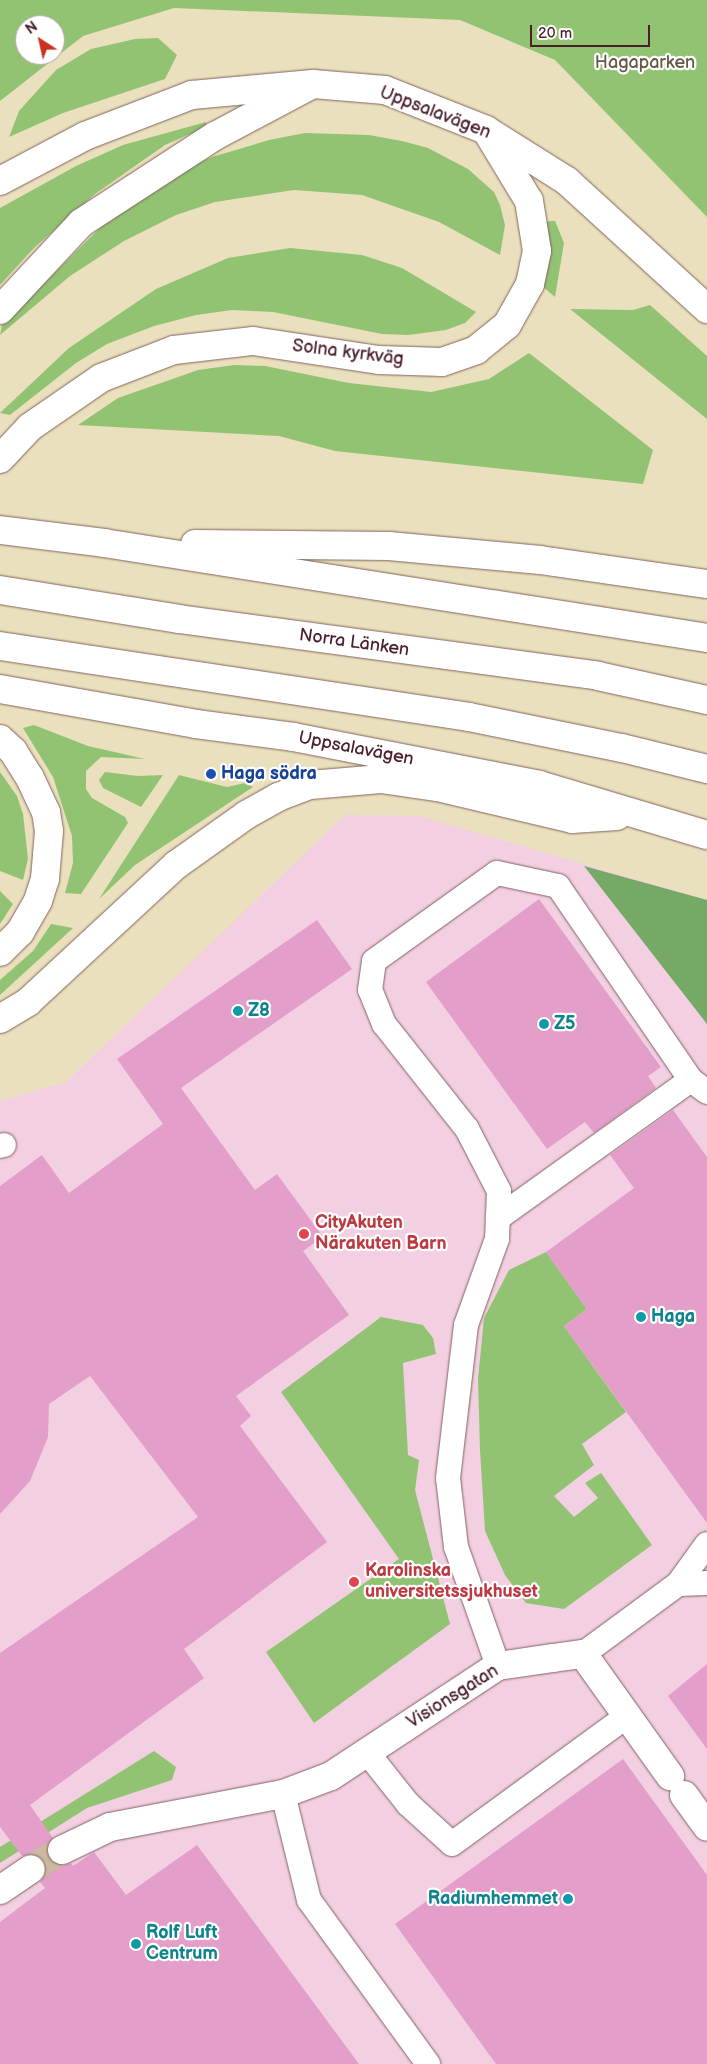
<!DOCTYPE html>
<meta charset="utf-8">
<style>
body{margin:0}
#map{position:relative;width:707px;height:2064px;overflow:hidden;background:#ebe0bd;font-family:"Balsamiq Sans",sans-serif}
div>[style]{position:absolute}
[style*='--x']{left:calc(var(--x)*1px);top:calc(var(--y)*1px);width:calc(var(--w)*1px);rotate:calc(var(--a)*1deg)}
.built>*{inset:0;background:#f2cfe1}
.green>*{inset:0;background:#92c373}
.forest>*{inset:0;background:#75a965}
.building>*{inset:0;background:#e39fc9}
.minor-tunnel>*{height:28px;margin-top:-14px;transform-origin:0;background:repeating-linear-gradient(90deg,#cbb9a0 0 28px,transparent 0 42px)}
.roads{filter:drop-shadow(0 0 1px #82635e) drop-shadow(0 0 1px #82635e)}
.service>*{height:24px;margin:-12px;padding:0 12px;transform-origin:12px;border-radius:12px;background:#fff}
.minor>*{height:28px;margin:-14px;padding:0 14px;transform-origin:14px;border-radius:14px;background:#fff}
.tertiary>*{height:28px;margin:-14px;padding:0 14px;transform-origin:14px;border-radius:14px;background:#fff}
.primary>*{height:28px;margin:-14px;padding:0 14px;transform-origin:14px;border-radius:14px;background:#fff}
.motorway>*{height:28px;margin:-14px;padding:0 14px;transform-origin:14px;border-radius:14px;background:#fff}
.dots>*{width:14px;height:14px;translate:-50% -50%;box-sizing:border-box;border:2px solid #fff;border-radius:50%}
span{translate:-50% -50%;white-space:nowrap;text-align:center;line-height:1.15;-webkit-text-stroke:4.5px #fff;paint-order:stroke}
.park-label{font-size:18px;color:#635844}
.street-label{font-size:18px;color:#4a1f2b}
.transit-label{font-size:18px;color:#164399;font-weight:700}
.left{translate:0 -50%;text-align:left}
.culture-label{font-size:18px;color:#0d838f;font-weight:700}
.right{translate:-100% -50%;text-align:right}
.health-label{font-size:18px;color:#be3a42;font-weight:700}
.north{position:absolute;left:15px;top:15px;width:50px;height:50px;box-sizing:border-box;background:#fff;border:1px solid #b7a5aa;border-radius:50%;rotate:325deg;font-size:14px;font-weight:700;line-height:20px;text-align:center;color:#4a1f2b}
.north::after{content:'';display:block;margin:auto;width:18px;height:22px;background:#c8321e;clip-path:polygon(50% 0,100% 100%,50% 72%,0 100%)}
.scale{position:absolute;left:530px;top:25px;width:120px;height:22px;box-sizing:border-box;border:2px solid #4a1f2b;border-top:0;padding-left:6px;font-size:15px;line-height:18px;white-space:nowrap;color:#4a1f2b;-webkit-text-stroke:4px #fff;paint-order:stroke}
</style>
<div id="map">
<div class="built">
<div style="clip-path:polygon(345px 815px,420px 816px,707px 900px,707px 2064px,0 2064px,0 1101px,66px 1082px)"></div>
</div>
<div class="green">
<div style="clip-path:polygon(evenodd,0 0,707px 0,707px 217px,555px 60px,460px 20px,174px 8px,83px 36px,0 101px,0 0,25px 25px,55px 25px,55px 55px,25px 55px,25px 25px)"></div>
<div style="clip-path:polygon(158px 38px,177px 55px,165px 79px,63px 113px,9px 137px,19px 111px,56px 70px,91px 49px,135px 39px)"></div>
<div style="clip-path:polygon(206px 122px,206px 127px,165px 145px,95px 194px,34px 248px,0 285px,0 208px,76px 166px,123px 145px)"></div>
<div style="clip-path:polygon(305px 133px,369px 135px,402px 141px,428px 148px,468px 169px,494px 192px,500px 205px,505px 225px,500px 255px,439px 222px,362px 195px,294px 190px,215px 202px,176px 215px,124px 241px,70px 276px,0 335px,2px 325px,109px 219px,184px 169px,212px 157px,269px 140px)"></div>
<div style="clip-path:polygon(550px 221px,555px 221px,564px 243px,555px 297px,542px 286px,545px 223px)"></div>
<div style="clip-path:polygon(290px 248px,362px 255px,402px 268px,476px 312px,465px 323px,446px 330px,408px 335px,382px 334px,273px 312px,232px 310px,196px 315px,154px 326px,107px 344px,76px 363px,10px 415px,0 413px,69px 348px,156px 289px,228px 258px)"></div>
<div style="clip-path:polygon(650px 305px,707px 356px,707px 419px,570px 309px,633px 310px)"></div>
<div style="clip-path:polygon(529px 353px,653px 450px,643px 484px,335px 451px,279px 436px,78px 425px,118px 398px,198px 370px,234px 365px,265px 366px,349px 383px,431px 392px,489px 379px)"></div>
<div style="clip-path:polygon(34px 725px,88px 746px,145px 759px,101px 757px,86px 771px,86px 789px,92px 798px,125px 817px,128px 823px,81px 894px,65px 893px,73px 863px,72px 836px,53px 777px,23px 728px)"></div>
<div style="clip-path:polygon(0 772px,17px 796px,23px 814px,28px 859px,23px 880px,0 871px)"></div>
<div style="clip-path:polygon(105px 772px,138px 776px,163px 775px,141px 807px,103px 788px,99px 780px)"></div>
<div style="clip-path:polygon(179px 775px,227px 787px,245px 783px,253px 787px,135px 865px,99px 899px)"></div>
<div style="clip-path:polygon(0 891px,13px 904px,0 924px)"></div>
<div style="clip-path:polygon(51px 924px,73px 928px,0 995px,0 980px,33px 951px)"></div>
<div style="clip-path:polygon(546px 1252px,587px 1309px,564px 1326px,626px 1412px,582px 1444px,594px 1465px,554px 1496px,574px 1517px,598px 1498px,585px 1483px,601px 1473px,652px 1545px,564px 1609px,526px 1603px,505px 1575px,485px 1531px,480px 1450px,478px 1379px,484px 1318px,509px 1270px)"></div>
<div style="clip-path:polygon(381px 1317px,423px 1325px,433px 1338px,436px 1354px,403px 1363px,408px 1455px,419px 1460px,415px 1490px,450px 1624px,314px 1723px,266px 1652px,399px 1559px,281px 1392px)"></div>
<div style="clip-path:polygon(154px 1751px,176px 1767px,172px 1780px,87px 1808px,0 1863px,0 1847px)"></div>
</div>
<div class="forest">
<div style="clip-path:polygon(584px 866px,707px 900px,707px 1024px)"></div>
</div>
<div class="building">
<div style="clip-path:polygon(539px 899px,661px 1067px,648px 1076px,656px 1088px,594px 1133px,585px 1122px,547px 1149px,426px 982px)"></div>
<div style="clip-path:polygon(317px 920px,352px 969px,181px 1088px,255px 1190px,277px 1174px,323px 1237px,303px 1251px,349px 1315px,236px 1396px,251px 1416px,240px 1426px,327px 1542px,184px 1649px,204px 1678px,30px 1805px,53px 1838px,46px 1849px,53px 1863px,61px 1866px,71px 1863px,73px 1866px,94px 1852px,126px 1895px,197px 1845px,359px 2064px,0 2064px,0 1922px,45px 1888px,40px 1882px,47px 1868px,37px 1855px,22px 1856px,0 1827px,0 1653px,198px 1517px,90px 1376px,49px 1404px,48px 1437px,30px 1481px,0 1514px,0 1186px,42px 1155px,69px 1193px,163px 1124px,117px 1059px)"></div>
<div style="clip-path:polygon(673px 1110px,707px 1157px,707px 1523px,564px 1326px,587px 1309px,546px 1252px,634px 1188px,610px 1155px)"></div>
<div style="clip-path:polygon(707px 1664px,707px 1749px,668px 1696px)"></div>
<div style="clip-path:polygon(623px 1759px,707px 1875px,707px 2064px,496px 2064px,395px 1924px)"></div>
</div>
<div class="minor-tunnel">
<div style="--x:31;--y:1869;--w:36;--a:-32"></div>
</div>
<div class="roads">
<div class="service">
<div style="--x:0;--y:1146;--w:4;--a:-14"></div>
<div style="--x:498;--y:1218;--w:237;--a:-35.6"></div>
<div style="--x:678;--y:1584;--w:49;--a:-54.1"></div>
<div style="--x:583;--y:1654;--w:118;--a:-36.4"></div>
<div style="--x:678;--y:1584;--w:29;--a:-2"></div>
<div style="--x:498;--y:1666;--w:126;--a:-109.4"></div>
<div style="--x:456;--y:1547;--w:69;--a:-96.6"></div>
<div style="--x:448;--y:1478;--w:154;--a:-83.3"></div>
<div style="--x:466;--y:1325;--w:91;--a:-70.2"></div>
<div style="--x:497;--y:1239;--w:48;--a:-87.6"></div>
<div style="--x:499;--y:1191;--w:70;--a:-117.3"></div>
<div style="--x:467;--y:1129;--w:134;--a:-128.3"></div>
<div style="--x:384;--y:1024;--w:37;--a:-112"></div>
<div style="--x:370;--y:990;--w:29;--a:-82"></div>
<div style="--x:374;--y:961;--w:151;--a:-35.6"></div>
<div style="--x:497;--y:873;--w:62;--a:12"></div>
<div style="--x:558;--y:886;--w:235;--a:55.6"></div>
<div style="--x:691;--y:1080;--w:20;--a:37"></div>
<div style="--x:366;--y:1751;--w:68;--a:51.6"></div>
<div style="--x:408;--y:1804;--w:59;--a:42.3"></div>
<div style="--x:452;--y:1844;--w:217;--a:-36.2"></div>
<div style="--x:283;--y:1794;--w:109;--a:76.2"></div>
<div style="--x:309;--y:1900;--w:203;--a:54"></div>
</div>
<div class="minor">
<div style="--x:684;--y:1795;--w:39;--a:54"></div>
<div style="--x:62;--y:1850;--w:53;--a:-25.6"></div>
<div style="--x:110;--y:1827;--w:176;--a:-10.8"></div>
<div style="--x:283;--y:1794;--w:51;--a:-20.6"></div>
<div style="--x:331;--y:1776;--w:200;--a:-33.4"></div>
<div style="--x:498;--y:1666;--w:56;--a:-8.3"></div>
<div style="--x:553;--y:1658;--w:30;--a:-8"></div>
<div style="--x:583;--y:1654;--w:150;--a:54.5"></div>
<div style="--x:0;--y:1890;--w:37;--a:-34"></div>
</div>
<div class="tertiary">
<div style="--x:0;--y:310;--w:119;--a:-47"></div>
<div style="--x:81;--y:223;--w:160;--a:-33"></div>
<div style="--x:215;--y:136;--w:111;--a:-28"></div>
<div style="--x:0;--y:459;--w:44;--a:-46.8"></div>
<div style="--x:30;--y:427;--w:86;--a:-34.6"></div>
<div style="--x:101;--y:378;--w:78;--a:-21"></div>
<div style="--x:174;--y:350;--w:80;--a:-6.5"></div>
<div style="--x:253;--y:341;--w:127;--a:8.6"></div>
<div style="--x:379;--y:360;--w:63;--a:1.8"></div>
<div style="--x:442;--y:362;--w:36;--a:-19"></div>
<div style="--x:476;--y:350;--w:40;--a:-39"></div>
<div style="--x:507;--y:325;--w:47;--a:-60.7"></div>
<div style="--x:530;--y:284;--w:34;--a:-78"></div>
<div style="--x:537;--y:251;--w:51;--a:-99.1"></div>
<div style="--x:529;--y:201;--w:83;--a:-121.2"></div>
</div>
<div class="primary">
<div style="--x:0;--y:181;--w:96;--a:-27.9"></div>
<div style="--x:85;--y:136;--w:115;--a:-21"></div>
<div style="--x:192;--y:95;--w:121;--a:-5.2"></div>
<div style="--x:313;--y:84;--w:72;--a:4.8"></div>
<div style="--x:385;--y:90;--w:109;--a:21.6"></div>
<div style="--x:486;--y:130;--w:96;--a:32.2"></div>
<div style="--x:567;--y:181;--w:190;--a:42.4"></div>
<div style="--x:0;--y:689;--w:199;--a:10.1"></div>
<div style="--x:196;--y:724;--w:98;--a:7.6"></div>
<div style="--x:293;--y:737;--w:251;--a:11"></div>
<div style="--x:539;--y:785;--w:175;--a:16.6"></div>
<div style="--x:0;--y:739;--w:18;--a:43"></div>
<div style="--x:13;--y:751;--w:32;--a:58"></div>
<div style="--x:30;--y:778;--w:38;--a:65"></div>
<div style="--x:46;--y:812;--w:19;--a:81"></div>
<div style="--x:49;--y:831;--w:48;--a:94.8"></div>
<div style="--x:45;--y:879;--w:23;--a:108"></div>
<div style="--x:38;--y:901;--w:36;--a:120"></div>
<div style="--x:20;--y:932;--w:28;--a:135"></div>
<div style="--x:0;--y:1019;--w:33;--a:-31"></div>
<div style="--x:28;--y:1002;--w:202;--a:-42.8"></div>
<div style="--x:176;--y:865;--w:86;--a:-35.5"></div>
<div style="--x:246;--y:815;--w:37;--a:-29"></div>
<div style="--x:278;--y:797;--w:34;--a:-21"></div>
<div style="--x:310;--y:785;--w:71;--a:-4.8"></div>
<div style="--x:381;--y:779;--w:57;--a:8.1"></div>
<div style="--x:437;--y:787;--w:139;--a:13.3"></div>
<div style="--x:572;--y:819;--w:45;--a:-3.8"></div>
</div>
<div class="motorway">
<div style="--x:0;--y:530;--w:105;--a:7.1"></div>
<div style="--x:104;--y:543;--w:610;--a:8.95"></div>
<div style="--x:195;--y:544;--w:194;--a:0.6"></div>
<div style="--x:389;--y:546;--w:152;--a:5.3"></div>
<div style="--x:540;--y:560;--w:169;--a:8.2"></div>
<div style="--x:0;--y:590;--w:181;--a:9.2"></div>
<div style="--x:179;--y:619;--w:423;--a:7.7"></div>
<div style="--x:598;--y:676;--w:112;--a:12.4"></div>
<div style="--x:0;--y:646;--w:474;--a:8.6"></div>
<div style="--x:469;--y:717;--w:156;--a:11.5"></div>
<div style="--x:622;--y:748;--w:88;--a:13.9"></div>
</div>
</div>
<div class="dots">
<div style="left:211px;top:774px;background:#1a4fb4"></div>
<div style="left:238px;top:1011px;background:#0f9aa8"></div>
<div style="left:544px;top:1024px;background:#0f9aa8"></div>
<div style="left:304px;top:1234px;background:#e0444e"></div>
<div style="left:641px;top:1317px;background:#0f9aa8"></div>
<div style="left:354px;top:1582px;background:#e0444e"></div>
<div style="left:568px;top:1899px;background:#0f9aa8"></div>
<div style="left:136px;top:1944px;background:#0f9aa8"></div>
</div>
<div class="park-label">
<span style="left:645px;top:63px">Hagaparken</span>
</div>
<div class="street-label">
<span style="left:435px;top:113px;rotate:21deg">Uppsalavägen</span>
<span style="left:348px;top:353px;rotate:7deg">Solna kyrkväg</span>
<span style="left:354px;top:643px;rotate:8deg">Norra Länken</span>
<span style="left:356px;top:749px;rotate:11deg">Uppsalavägen</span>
<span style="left:453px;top:1697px;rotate:-32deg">Visionsgatan</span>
</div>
<div class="transit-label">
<span class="left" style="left:221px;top:774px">Haga södra</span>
</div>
<div class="culture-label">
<span class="left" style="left:248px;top:1011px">Z8</span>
<span class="left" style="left:554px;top:1024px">Z5</span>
<span class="left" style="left:651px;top:1317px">Haga</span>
<span class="right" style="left:558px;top:1899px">Radiumhemmet</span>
<span class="left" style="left:146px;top:1944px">Rolf Luft<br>Centrum</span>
</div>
<div class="health-label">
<span class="left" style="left:315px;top:1234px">CityAkuten<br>Närakuten Barn</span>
<span class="left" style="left:365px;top:1582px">Karolinska<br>universitetssjukhuset</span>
</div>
<div class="north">N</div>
<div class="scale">20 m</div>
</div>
